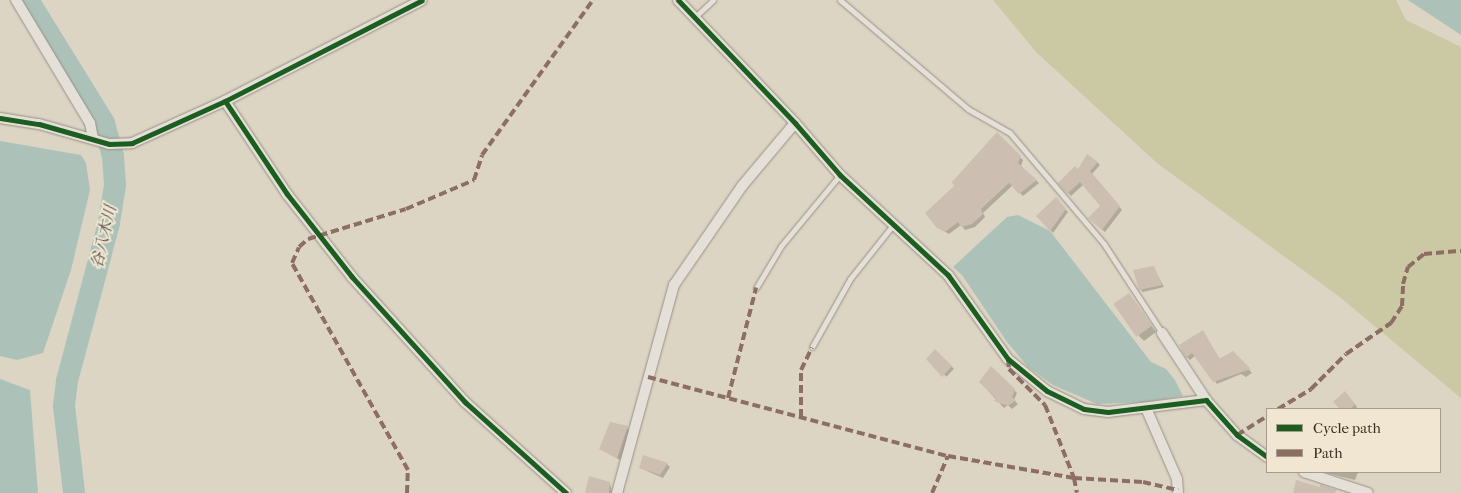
<!DOCTYPE html>
<meta charset="utf-8">
<style>
body{margin:0}
#map{position:relative;width:1461px;height:493px;overflow:hidden;background:#ddd5c3;font-family:"IM FELL French Canon","Noto Serif JP",serif}
div>[style]{position:absolute}
[style*='--x']{left:calc(var(--x)*1px);top:calc(var(--y)*1px);width:calc(var(--w)*1px);rotate:calc(var(--a)*1deg)}
.green>*{inset:0;background:#cbc8a4}
.water>*{inset:0;background:#acc2b8}
.shadow>*{inset:0;background:#0003;transform-origin:0 0}
.river>*{height:22px;margin:-11px;padding:0 11px;transform-origin:11px;border-radius:11px;background:#acc2b8}
.building>*{inset:0;background:#ccbeb1;transform-origin:0 0}
.roads{filter:drop-shadow(0 0 1px #979085) drop-shadow(0 0 1px #979085)}
.service>*{height:5px;margin:-2.5px;padding:0 2.5px;transform-origin:2.5px;border-radius:2.5px;background:#e5e0d7}
.minor>*{height:10px;margin:-5px;padding:0 5px;transform-origin:5px;border-radius:5px;background:#e5e0d7}
.quiet>*{height:4px;margin-top:-2px;transform-origin:0;background:repeating-linear-gradient(90deg,#8d6e63 0 8px,transparent 0 12px)}
.cycleway>*{height:5px;margin:-2.5px;padding:0 2.5px;transform-origin:2.5px;border-radius:2.5px;background:#1b5e20}
span{translate:-50% -50%;white-space:nowrap;text-align:center;line-height:1.15;-webkit-text-stroke:4px #f0e6d1;paint-order:stroke}
.water-label{font-size:16px;color:#515048;font-style:italic}
.legend{position:absolute;left:1266px;top:408px;width:175px;height:65px;box-sizing:border-box;background:#f0e6d1;border:1px solid #a79c8c;margin:0;padding:6px 9px;list-style:none;font-size:15px;color:#3a2d24}
.legend li{display:flex;align-items:center;gap:10px;height:25px}
.legend b{width:25px;border:1px solid #a79c8c}
</style>
<div id="map">
<div class="green">
<div style="clip-path:polygon(993px 0,1396px 0,1406px 20px,1461px 47px,1461px 398px,1341px 298px,1157px 163px,1036px 52px)"></div>
</div>
<div class="water">
<div style="clip-path:polygon(1408px 0,1461px 0,1461px 35px)"></div>
<div style="clip-path:polygon(0 141px,81px 155px,86px 163px,90px 190px,71px 270px,43px 353px,17px 360px,0 356px)"></div>
<div style="clip-path:polygon(1018px 215px,1050px 231px,1151px 362px,1166px 369px,1175px 380px,1183px 396px,1147px 402px,1097px 404px,1053px 385px,1028px 367px,1007px 342px,962px 275px,953px 267px,1007px 217px)"></div>
<div style="clip-path:polygon(0 379px,30px 390px,38px 493px,0 493px)"></div>
</div>
<div class="shadow">
<div style="clip-path:polygon(997px 134px,1023px 160px,1021px 166px,1039px 183px,1023px 196px,1013px 185px,983px 213px,985px 217px,975px 227px,965px 230px,961px 225px,949px 234px,942px 230px,956px 186px)"></div>
<div style="clip-path:polygon(1097px 162px,1100px 165px,1092px 174px,1122px 210px,1105px 232px,1089px 218px,1102px 206px,1083px 185px,1071px 196px,1060px 183px)"></div>
<div style="clip-path:polygon(1056px 199px,1068px 212px,1053px 233px,1037px 216px)"></div>
<div style="clip-path:polygon(1153px 267px,1164px 287px,1143px 292px,1140px 289px)"></div>
<div style="clip-path:polygon(1133px 299px,1156px 332px,1144px 341px,1139px 336px)"></div>
<div style="clip-path:polygon(1203px 331px,1220px 360px,1233px 353px,1252px 373px,1246px 377px,1241px 374px,1217px 384px,1196px 355px,1190px 360px,1187px 357px)"></div>
<div style="left:935px;top:351px;width:26px;height:11px;rotate:43deg"></div>
<div style="clip-path:polygon(991px 368px,1017px 393px,1014px 400px,1018px 404px,1012px 409px,1008px 405px,1004px 408px,980px 382px)"></div>
<div style="clip-path:polygon(1348px 396px,1357px 407px,1356px 409px,1342px 409px,1335px 402px)"></div>
<div style="clip-path:polygon(627px 428px,630px 431px,620px 460px,600px 449px)"></div>
<div style="clip-path:polygon(667px 464px,670px 467px,663px 478px,640px 468px)"></div>
<div style="clip-path:polygon(1322px 472px,1358px 472px,1355px 480px)"></div>
<div style="clip-path:polygon(610px 483px,612px 493px,587px 493px)"></div>
</div>
<div class="river">
<div style="--x:28;--y:0;--w:145;--a:58.3"></div>
<div style="--x:104;--y:123;--w:34;--a:75"></div>
<div style="--x:113;--y:156;--w:29;--a:86"></div>
<div style="--x:115;--y:185;--w:38;--a:99"></div>
<div style="--x:109;--y:223;--w:163;--a:104.9"></div>
<div style="--x:67;--y:381;--w:25;--a:97"></div>
<div style="--x:64;--y:406;--w:88;--a:83.4"></div>
</div>
<div class="building">
<div style="clip-path:polygon(997px 132px,1021px 156px,1018px 163px,1037px 180px,1019px 194px,1009px 183px,981px 209px,983px 214px,972px 224px,961px 227px,958px 222px,945px 232px,937px 228px,925px 213px,954px 186px,952px 182px)"></div>
<div style="clip-path:polygon(1087px 154px,1098px 162px,1090px 171px,1120px 206px,1102px 230px,1088px 218px,1100px 206px,1080px 182px,1067px 194px,1058px 183px,1075px 166px,1078px 169px)"></div>
<div style="clip-path:polygon(1056px 197px,1066px 209px,1050px 231px,1036px 216px)"></div>
<div style="clip-path:polygon(1154px 266px,1162px 285px,1139px 290px,1133px 270px)"></div>
<div style="left:1129px;top:293px;width:40px;height:19px;rotate:55deg"></div>
<div style="clip-path:polygon(1203px 330px,1219px 359px,1233px 351px,1251px 369px,1213px 382px,1192px 353px,1186px 358px,1179px 345px)"></div>
<div style="clip-path:polygon(935px 349px,952px 366px,942px 377px,926px 359px)"></div>
<div style="clip-path:polygon(991px 366px,1015px 389px,1012px 397px,1016px 400px,1008px 406px,994px 401px,996px 398px,979px 382px)"></div>
<div style="clip-path:polygon(1345px 391px,1355px 404px,1351px 409px,1340px 409px,1333px 402px)"></div>
<div style="clip-path:polygon(610px 422px,628px 426px,617px 458px,599px 449px)"></div>
<div style="clip-path:polygon(643px 455px,668px 463px,660px 475px,639px 468px)"></div>
<div style="clip-path:polygon(589px 476px,610px 482px,609px 493px,585px 493px)"></div>
<div style="clip-path:polygon(1296px 480px,1320px 487px,1320px 484px,1336px 490px,1335px 493px,1293px 493px)"></div>
</div>
<div class="roads">
<div class="service">
<div style="--x:840;--y:0;--w:168;--a:40.4"></div>
<div style="--x:968;--y:109;--w:48;--a:29.7"></div>
<div style="--x:1010;--y:133;--w:145;--a:49.7"></div>
<div style="--x:1104;--y:244;--w:106;--a:56.9"></div>
<div style="--x:695;--y:17;--w:25;--a:-43"></div>
<div style="--x:756;--y:288;--w:49;--a:-59.2"></div>
<div style="--x:781;--y:246;--w:92;--a:-50.3"></div>
<div style="--x:812;--y:347;--w:78;--a:-60.8"></div>
<div style="--x:850;--y:279;--w:69;--a:-51.5"></div>
</div>
<div class="minor">
<div style="--x:16;--y:0;--w:144;--a:59"></div>
<div style="--x:90;--y:123;--w:16;--a:79"></div>
<div style="--x:678;--y:0;--w:170;--a:46.4"></div>
<div style="--x:795;--y:123;--w:69;--a:49.1"></div>
<div style="--x:840;--y:175;--w:147;--a:42.8"></div>
<div style="--x:948;--y:275;--w:103;--a:54.5"></div>
<div style="--x:1008;--y:359;--w:50;--a:39.4"></div>
<div style="--x:1047;--y:391;--w:41;--a:25.9"></div>
<div style="--x:1084;--y:409;--w:24;--a:7"></div>
<div style="--x:1108;--y:412;--w:99;--a:-7"></div>
<div style="--x:1206;--y:400;--w:47;--a:48.5"></div>
<div style="--x:1237;--y:435;--w:37;--a:36"></div>
<div style="--x:225;--y:101;--w:112;--a:56.3"></div>
<div style="--x:287;--y:194;--w:105;--a:51.9"></div>
<div style="--x:352;--y:277;--w:169;--a:47.9"></div>
<div style="--x:465;--y:402;--w:136;--a:42"></div>
<div style="--x:0;--y:118;--w:39;--a:9"></div>
<div style="--x:39;--y:124;--w:73;--a:15.9"></div>
<div style="--x:109;--y:144;--w:23;--a:-2"></div>
<div style="--x:132;--y:143;--w:102;--a:-24.3"></div>
<div style="--x:225;--y:101;--w:221;--a:-27.1"></div>
<div style="--x:1162;--y:333;--w:80;--a:56.7"></div>
<div style="--x:1146;--y:408;--w:77;--a:66.4"></div>
<div style="--x:1177;--y:479;--w:14;--a:86"></div>
<div style="--x:1304;--y:472;--w:67;--a:18.2"></div>
<div style="--x:617;--y:493;--w:216;--a:-74.7"></div>
<div style="--x:674;--y:285;--w:120;--a:-55.5"></div>
<div style="--x:742;--y:186;--w:82;--a:-49.9"></div>
</div>
</div>
<div class="quiet">
<div style="--x:1008;--y:359;--w:10;--a:84"></div>
<div style="--x:1009;--y:369;--w:51;--a:45"></div>
<div style="--x:1045;--y:405;--w:79;--a:68.3"></div>
<div style="--x:1074;--y:478;--w:15;--a:79"></div>
<div style="--x:648;--y:377;--w:310;--a:14.8"></div>
<div style="--x:948;--y:456;--w:128;--a:9.9"></div>
<div style="--x:1074;--y:478;--w:69;--a:3.3"></div>
<div style="--x:1143;--y:482;--w:36;--a:13"></div>
<div style="--x:728;--y:398;--w:114;--a:-75.7"></div>
<div style="--x:1278;--y:409;--w:39;--a:-31"></div>
<div style="--x:1311;--y:389;--w:49;--a:-45"></div>
<div style="--x:1346;--y:354;--w:55;--a:-34.6"></div>
<div style="--x:1391;--y:323;--w:20;--a:-57"></div>
<div style="--x:1402;--y:306;--w:22;--a:-87"></div>
<div style="--x:1403;--y:284;--w:18;--a:-74"></div>
<div style="--x:1408;--y:267;--w:21;--a:-39"></div>
<div style="--x:1424;--y:254;--w:37;--a:-5"></div>
<div style="--x:801;--y:417;--w:47;--a:-90"></div>
<div style="--x:801;--y:370;--w:25;--a:-64"></div>
<div style="--x:1237;--y:435;--w:36;--a:-32"></div>
<div style="--x:407;--y:493;--w:23;--a:-88"></div>
<div style="--x:408;--y:470;--w:237;--a:-119.3"></div>
<div style="--x:292;--y:263;--w:17;--a:-66"></div>
<div style="--x:299;--y:247;--w:12;--a:-42"></div>
<div style="--x:308;--y:239;--w:102;--a:-17"></div>
<div style="--x:406;--y:209;--w:74;--a:-23.1"></div>
<div style="--x:474;--y:180;--w:26;--a:-72"></div>
<div style="--x:482;--y:155;--w:191;--a:-54.4"></div>
<div style="--x:932;--y:493;--w:40;--a:-66.6"></div>
</div>
<div class="cycleway">
<div style="--x:678;--y:0;--w:170;--a:46.4"></div>
<div style="--x:795;--y:123;--w:69;--a:49.1"></div>
<div style="--x:840;--y:175;--w:147;--a:42.8"></div>
<div style="--x:948;--y:275;--w:103;--a:54.5"></div>
<div style="--x:1008;--y:359;--w:50;--a:39.4"></div>
<div style="--x:1047;--y:391;--w:41;--a:25.9"></div>
<div style="--x:1084;--y:409;--w:24;--a:7"></div>
<div style="--x:1108;--y:412;--w:99;--a:-7"></div>
<div style="--x:1206;--y:400;--w:47;--a:48.5"></div>
<div style="--x:1237;--y:435;--w:37;--a:36"></div>
<div style="--x:225;--y:101;--w:112;--a:56.3"></div>
<div style="--x:287;--y:194;--w:105;--a:51.9"></div>
<div style="--x:352;--y:277;--w:169;--a:47.9"></div>
<div style="--x:465;--y:402;--w:136;--a:42"></div>
<div style="--x:0;--y:118;--w:39;--a:9"></div>
<div style="--x:39;--y:124;--w:73;--a:15.9"></div>
<div style="--x:109;--y:144;--w:23;--a:-2"></div>
<div style="--x:132;--y:143;--w:102;--a:-24.3"></div>
<div style="--x:225;--y:101;--w:221;--a:-27.1"></div>
</div>
<div class="water-label">
<span style="left:104px;top:237px;rotate:-77deg">谷八木川</span>
</div>
<ul class="legend">
<li><b style="height:6px;background:#1b5e20"></b>Cycle path</li>
<li><b style="height:6px;background:#8d6e63"></b>Path</li>
</ul>
</div>
